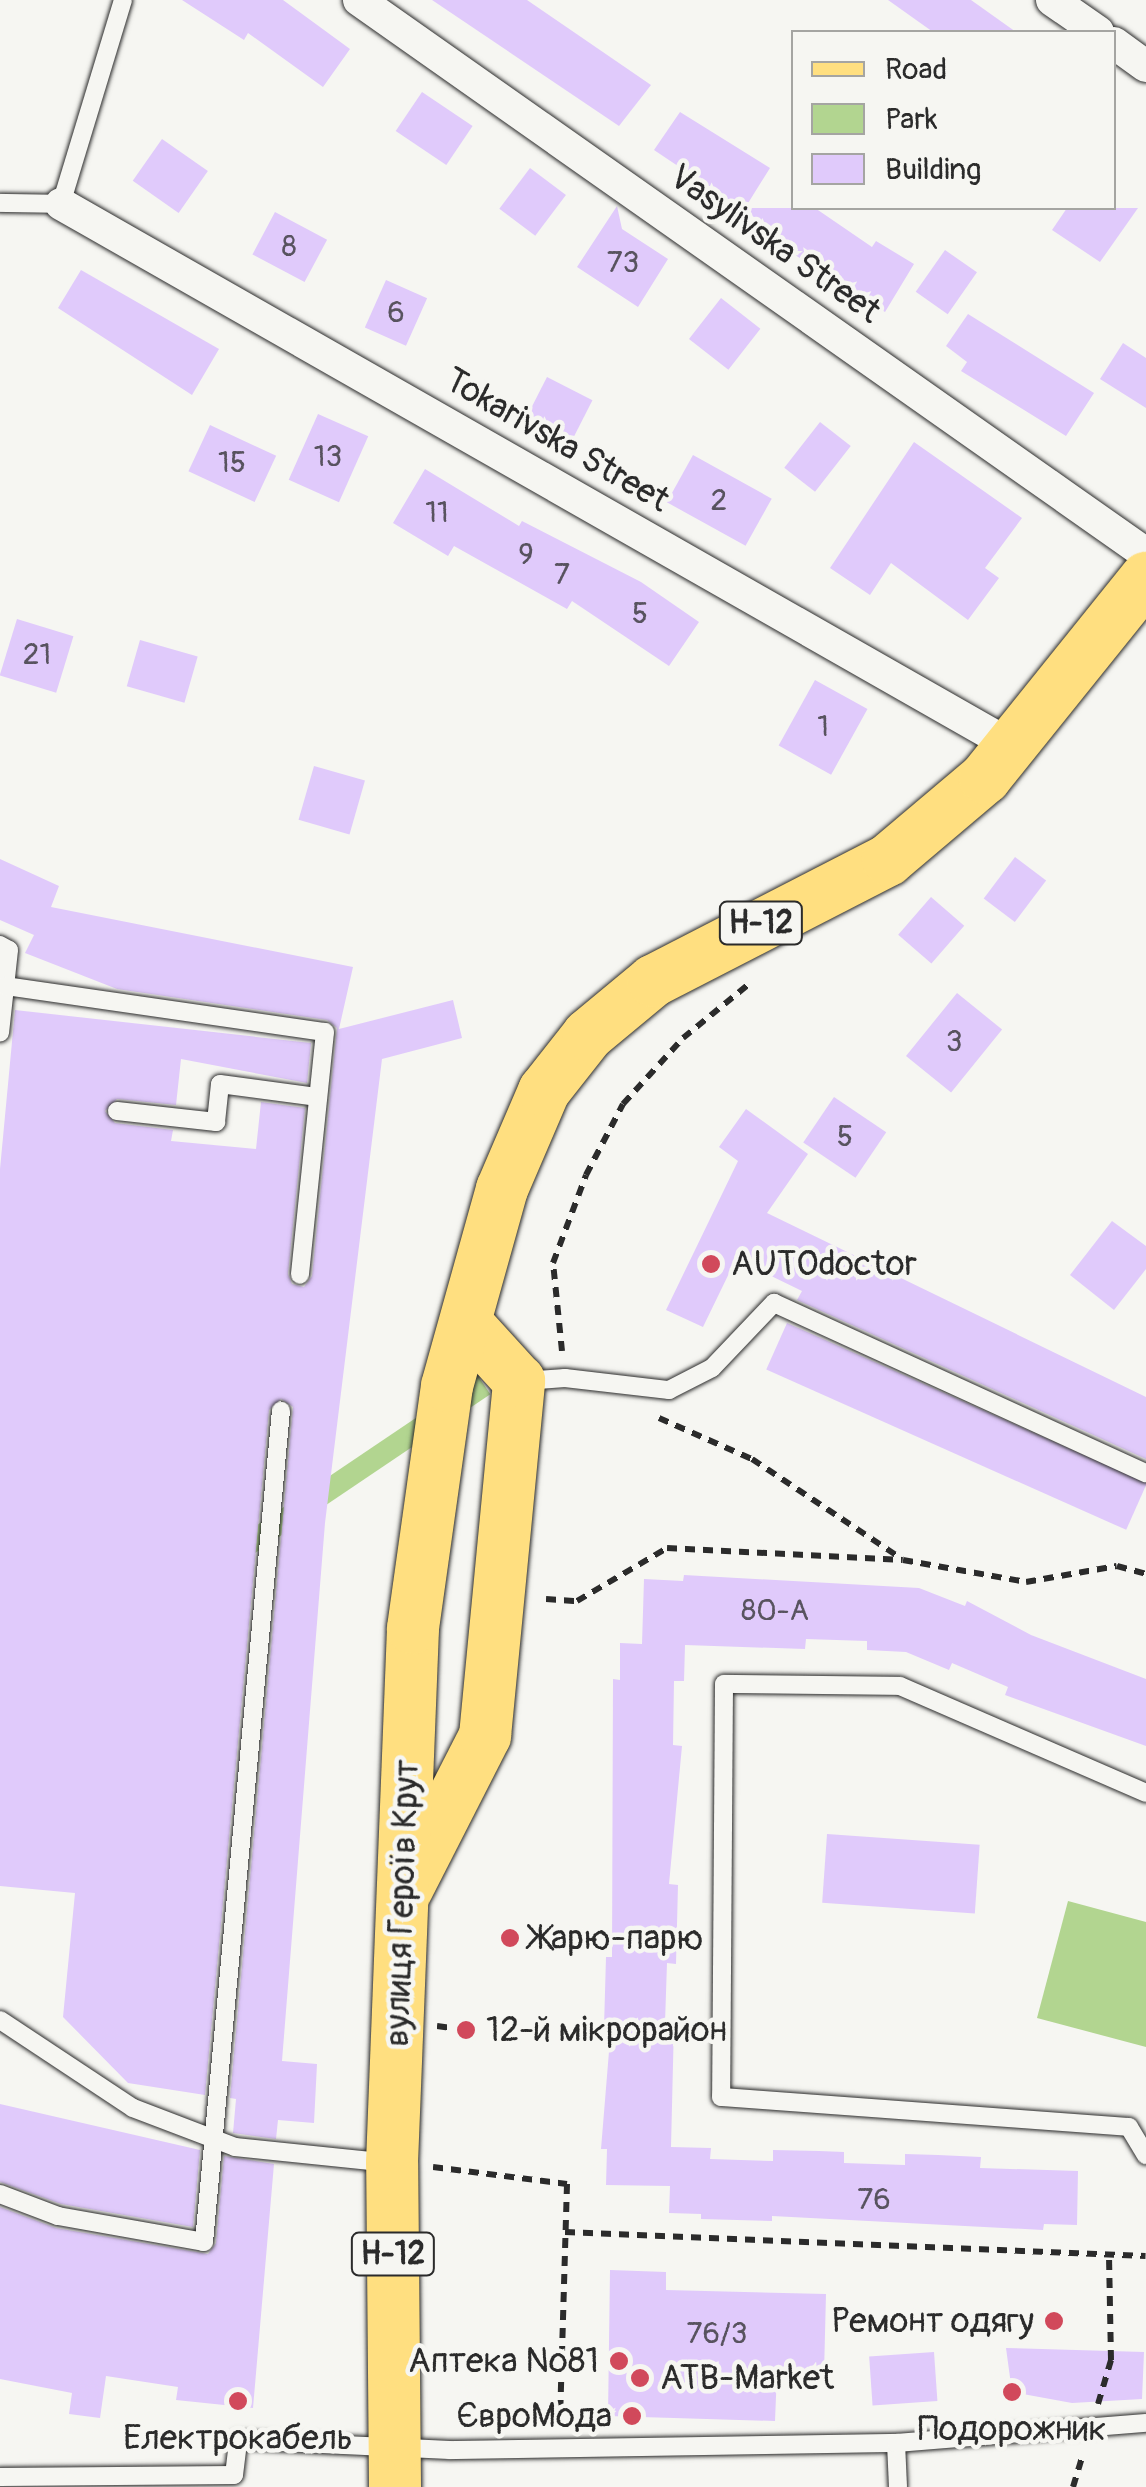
<!DOCTYPE html>
<meta charset="utf-8">
<style>
body{margin:0}
#map{position:relative;width:1146px;height:2487px;overflow:hidden;background:#f6f6f2;font-family:Pangolin,sans-serif}
div>[style]{position:absolute}
[style*='--x']{left:calc(var(--x)*1px);top:calc(var(--y)*1px);width:calc(var(--w)*1px);rotate:calc(var(--a)*1deg)}
.green>*{inset:0;background:#b2d590;transform-origin:0 0}
.building>*{inset:0;background:#e0cafb;transform-origin:0 0}
.path>*{height:6px;margin-top:-3px;transform-origin:0;background:repeating-linear-gradient(90deg,#2b2b2b 0 10px,transparent 0 18px)}
.roads{filter:drop-shadow(0 0 2px #2b2b2b) drop-shadow(0 0 2px #2b2b2b)}
.service>*{height:18px;margin:-9px;padding:0 9px;transform-origin:9px;border-radius:9px;background:#f6f6f2}
.minor>*{height:32px;margin:-16px;padding:0 16px;transform-origin:16px;border-radius:16px;background:#f6f6f2}
.primary>*{height:52px;margin:-26px;padding:0 26px;transform-origin:26px;border-radius:26px;background:#ffdf80}
.dots>*{width:28px;height:28px;translate:-50% -50%;box-sizing:border-box;border:5px solid #f6f6f2;border-radius:50%}
span{translate:-50% -50%;white-space:nowrap;text-align:center;line-height:1.15;-webkit-text-stroke:9px #f6f6f2;paint-order:stroke}
.number-label{font-size:30px;color:#58535f}
.number-label span{-webkit-text-stroke-width:0}
.shield-label span{padding:2px 8px;background:#f6f6f2;border:2px solid;border-radius:8px;-webkit-text-stroke-width:0}
.shield-label{font-size:32px;color:#2b2b2b;font-weight:700}
.street-label{font-size:35px;color:#2b2b2b}
.poi-label{font-size:35px;color:#2b2b2b}
.left{translate:0 -50%;text-align:left}
.right{translate:-100% -50%;text-align:right}
.legend{position:absolute;left:791px;top:30px;width:325px;height:180px;box-sizing:border-box;background:#f6f6f2;border:2px solid #a5a5a2;margin:0;padding:12px 18px;list-style:none;font-size:30px;color:#2b2b2b}
.legend li{display:flex;align-items:center;gap:20px;height:50px}
.legend b{width:50px;border:2px solid #a5a5a2}
</style>
<div id="map">
<div class="green">
<div style="left:478px;top:1376px;width:22px;height:374px;rotate:56deg"></div>
<div style="clip-path:polygon(1068px 1901px,1146px 1922px,1146px 2047px,1037px 2018px)"></div>
</div>
<div class="building">
<div style="clip-path:polygon(182px 0,283px 0,350px 49px,323px 87px,248px 33px,244px 40px)"></div>
<div style="clip-path:polygon(432px 0,527px 0,651px 85px,619px 126px)"></div>
<div style="clip-path:polygon(888px 0,971px 0,1016px 32px,933px 32px)"></div>
<div style="left:422px;top:92px;width:61px;height:47px;rotate:34deg"></div>
<div style="clip-path:polygon(680px 112px,770px 168px,745px 208px,815px 208px,872px 247px,876px 241px,914px 264px,885px 312px,773px 241px,778px 233px,654px 150px)"></div>
<div style="left:162px;top:139px;width:56px;height:51px;rotate:35deg"></div>
<div style="left:530px;top:168px;width:45px;height:51px;rotate:37deg"></div>
<div style="clip-path:polygon(617px 206px,622px 229px,668px 259px,638px 307px,577px 267px)"></div>
<div style="clip-path:polygon(1067px 208px,1138px 208px,1100px 262px,1052px 230px)"></div>
<div style="left:275px;top:212px;width:59px;height:48px;rotate:28deg"></div>
<div style="left:945px;top:250px;width:39px;height:51px;rotate:35deg"></div>
<div style="clip-path:polygon(81px 270px,219px 349px,192px 395px,58px 308px)"></div>
<div style="left:386px;top:280px;width:45px;height:52px;rotate:24deg"></div>
<div style="left:721px;top:298px;width:50px;height:52px;rotate:38deg"></div>
<div style="clip-path:polygon(968px 314px,1094px 393px,1066px 436px,961px 371px,967px 362px,946px 346px)"></div>
<div style="clip-path:polygon(1123px 343px,1146px 358px,1146px 408px,1100px 379px)"></div>
<div style="left:547px;top:377px;width:51px;height:48px;rotate:27deg"></div>
<div style="left:318px;top:414px;width:55px;height:72px;rotate:24deg"></div>
<div style="left:820px;top:422px;width:39px;height:58px;rotate:38deg"></div>
<div style="left:210px;top:425px;width:73px;height:51px;rotate:25deg"></div>
<div style="clip-path:polygon(914px 442px,1022px 518px,985px 568px,999px 578px,968px 620px,891px 563px,870px 595px,830px 568px)"></div>
<div style="left:693px;top:455px;width:90px;height:54px;rotate:29deg"></div>
<div style="clip-path:polygon(425px 469px,519px 526px,522px 521px,641px 582px,699px 622px,669px 666px,572px 601px,567px 609px,454px 546px,448px 556px,393px 523px)"></div>
<div style="left:17px;top:619px;width:59px;height:59px;rotate:17deg"></div>
<div style="left:140px;top:640px;width:60px;height:48px;rotate:16deg"></div>
<div style="left:815px;top:680px;width:60px;height:75px;rotate:29deg"></div>
<div style="left:314px;top:766px;width:53px;height:56px;rotate:16deg"></div>
<div style="left:1015px;top:857px;width:39px;height:52px;rotate:37deg"></div>
<div style="clip-path:polygon(0 859px,59px 886px,51px 907px,353px 967px,339px 1029px,453px 1000px,462px 1038px,382px 1059px,325px 1523px,282px 2061px,317px 2064px,314px 2123px,278px 2120px,276px 2139px,233px 2133px,236px 2099px,230px 2098px,293px 1407px,281px 1399px,269px 1410px,205px 2095px,128px 2083px,63px 2017px,75px 1893px,0 1886px,0 1169px,15px 1010px,311px 1043px,307px 1083px,181px 1059px,176px 1105px,117px 1099px,105px 1111px,115px 1123px,173px 1130px,171px 1141px,256px 1149px,261px 1102px,305px 1108px,288px 1274px,292px 1284px,304px 1287px,312px 1276px,337px 1028px,327px 1020px,117px 989px,25px 953px,34px 935px,0 920px)"></div>
<div style="left:931px;top:897px;width:44px;height:50px;rotate:41deg"></div>
<div style="left:957px;top:993px;width:58px;height:81px;rotate:39deg"></div>
<div style="left:834px;top:1097px;width:63px;height:55px;rotate:34deg"></div>
<div style="clip-path:polygon(746px 1109px,808px 1154px,767px 1213px,1146px 1397px,1146px 1459px,797px 1300px,802px 1291px,736px 1259px,703px 1327px,666px 1310px,738px 1161px,719px 1147px)"></div>
<div style="clip-path:polygon(1112px 1221px,1146px 1246px,1146px 1269px,1114px 1310px,1070px 1275px)"></div>
<div style="left:787px;top:1323px;width:394px;height:51px;rotate:24deg"></div>
<div style="clip-path:polygon(684px 1575px,919px 1588px,965px 1606px,967px 1601px,1031px 1635px,1146px 1679px,1146px 1746px,1005px 1695px,1008px 1687px,952px 1663px,949px 1670px,906px 1652px,867px 1650px,867px 1641px,806px 1639px,805px 1649px,685px 1645px,684px 1681px,674px 1681px,673px 1745px,682px 1746px,669px 1884px,678px 1885px,676px 1964px,667px 1963px,665px 2023px,674px 2023px,671px 2147px,711px 2148px,710px 2159px,773px 2161px,773px 2150px,819px 2151px,844px 2152px,844px 2163px,905px 2165px,905px 2154px,938px 2155px,981px 2157px,980px 2168px,1078px 2171px,1077px 2225px,1044px 2224px,1043px 2230px,772px 2216px,772px 2221px,701px 2219px,701px 2214px,669px 2213px,670px 2186px,606px 2185px,607px 2149px,601px 2149px,611px 2027px,604px 2027px,606px 1957px,612px 1957px,613px 1679px,620px 1680px,620px 1643px,642px 1644px,644px 1579px,683px 1581px)"></div>
<div style="left:827px;top:1834px;width:153px;height:69px;rotate:4deg"></div>
<div style="clip-path:polygon(0 2104px,200px 2150px,193px 2227px,61px 2204px,0 2182px)"></div>
<div style="clip-path:polygon(224px 2156px,274px 2164px,253px 2408px,176px 2400px,178px 2387px,106px 2376px,100px 2418px,69px 2414px,72px 2393px,0 2379px,0 2207px,56px 2228px,208px 2254px,216px 2243px)"></div>
<div style="clip-path:polygon(610px 2270px,666px 2272px,666px 2290px,826px 2294px,824px 2374px,777px 2372px,775px 2421px,608px 2416px)"></div>
<div style="clip-path:polygon(1006px 2348px,1144px 2352px,1142px 2399px,1072px 2403px,1012px 2392px)"></div>
<div style="left:934px;top:2352px;width:49px;height:65px;rotate:86deg"></div>
</div>
<div class="path">
<div style="--x:562;--y:1351;--w:88;--a:-95.8"></div>
<div style="--x:553;--y:1263;--w:94;--a:-69.4"></div>
<div style="--x:586;--y:1175;--w:80;--a:-62.5"></div>
<div style="--x:623;--y:1104;--w:89;--a:-47.7"></div>
<div style="--x:683;--y:1038;--w:85;--a:-39.3"></div>
<div style="--x:659;--y:1418;--w:102;--a:23.8"></div>
<div style="--x:752;--y:1459;--w:180;--a:33.7"></div>
<div style="--x:546;--y:1599;--w:31;--a:4"></div>
<div style="--x:577;--y:1601;--w:104;--a:-30.5"></div>
<div style="--x:667;--y:1548;--w:236;--a:2.9"></div>
<div style="--x:903;--y:1560;--w:125;--a:10.1"></div>
<div style="--x:1026;--y:1582;--w:92;--a:-10"></div>
<div style="--x:1117;--y:1566;--w:30;--a:15"></div>
<div style="--x:437;--y:2026;--w:29;--a:8"></div>
<div style="--x:433;--y:2167;--w:135;--a:7.2"></div>
<div style="--x:567;--y:2184;--w:242;--a:91.7"></div>
<div style="--x:565;--y:2232;--w:581;--a:2.37"></div>
<div style="--x:1098;--y:2404;--w:46;--a:-73.5"></div>
<div style="--x:1111;--y:2360;--w:103;--a:-91.1"></div>
<div style="--x:1073;--y:2487;--w:34;--a:-73"></div>
</div>
<div class="roads">
<div class="service">
<div style="--x:0;--y:203;--w:61;--a:0.9"></div>
<div style="--x:61;--y:204;--w:213;--a:-73.1"></div>
<div style="--x:0;--y:945;--w:10;--a:29"></div>
<div style="--x:9;--y:950;--w:83;--a:96.2"></div>
<div style="--x:5;--y:986;--w:323;--a:8.2"></div>
<div style="--x:325;--y:1032;--w:244;--a:95.9"></div>
<div style="--x:117;--y:1111;--w:100;--a:6.3"></div>
<div style="--x:216;--y:1122;--w:38;--a:-84"></div>
<div style="--x:220;--y:1084;--w:99;--a:7.6"></div>
<div style="--x:524;--y:1381;--w:41;--a:-4.2"></div>
<div style="--x:565;--y:1378;--w:105;--a:6.6"></div>
<div style="--x:669;--y:1390;--w:48;--a:-27.1"></div>
<div style="--x:712;--y:1368;--w:90;--a:-46.4"></div>
<div style="--x:774;--y:1303;--w:409;--a:24.6"></div>
<div style="--x:1146;--y:1793;--w:268;--a:-156.5"></div>
<div style="--x:900;--y:1686;--w:176;--a:-179.3"></div>
<div style="--x:724;--y:1684;--w:413;--a:90.4"></div>
<div style="--x:721;--y:2097;--w:409;--a:4.2"></div>
<div style="--x:1129;--y:2127;--w:33;--a:59"></div>
<div style="--x:0;--y:2020;--w:159;--a:33.5"></div>
<div style="--x:133;--y:2108;--w:109;--a:20.9"></div>
<div style="--x:235;--y:2147;--w:156;--a:5.9"></div>
<div style="--x:0;--y:2194;--w:62;--a:20.8"></div>
<div style="--x:58;--y:2216;--w:148;--a:10.1"></div>
<div style="--x:204;--y:2242;--w:835;--a:-84.71"></div>
<div style="--x:896;--y:2443;--w:44;--a:87.4"></div>
<div style="--x:0;--y:2477;--w:234;--a:-0.5"></div>
<div style="--x:234;--y:2475;--w:35;--a:-83"></div>
<div style="--x:238;--y:2440;--w:212;--a:2.7"></div>
<div style="--x:450;--y:2450;--w:446;--a:-0.9"></div>
<div style="--x:896;--y:2443;--w:251;--a:-4.6"></div>
</div>
<div class="minor">
<div style="--x:359;--y:0;--w:962;--a:35.14"></div>
<div style="--x:1052;--y:0;--w:56;--a:34.8"></div>
<div style="--x:1114;--y:43;--w:39;--a:36"></div>
<div style="--x:61;--y:204;--w:1095;--a:29.68"></div>
</div>
<div class="primary">
<div style="--x:407;--y:1889;--w:172;--a:-63"></div>
<div style="--x:485;--y:1736;--w:357;--a:-84.5"></div>
<div style="--x:519;--y:1381;--w:76;--a:-132.3"></div>
<div style="--x:395;--y:2487;--w:324;--a:-90.5"></div>
<div style="--x:392;--y:2163;--w:535;--a:-87.75"></div>
<div style="--x:413;--y:1628;--w:244;--a:-82"></div>
<div style="--x:447;--y:1386;--w:205;--a:-74.4"></div>
<div style="--x:502;--y:1189;--w:107;--a:-66.8"></div>
<div style="--x:544;--y:1091;--w:71;--a:-51.8"></div>
<div style="--x:588;--y:1035;--w:85;--a:-39.7"></div>
<div style="--x:653;--y:981;--w:264;--a:-27.2"></div>
<div style="--x:888;--y:860;--w:127;--a:-40.2"></div>
<div style="--x:985;--y:778;--w:257;--a:-51.2"></div>
</div>
</div>
<div class="dots">
<div style="left:711px;top:1264px;background:#d1495b"></div>
<div style="left:510px;top:1938px;background:#d1495b"></div>
<div style="left:466px;top:2030px;background:#d1495b"></div>
<div style="left:1054px;top:2321px;background:#d1495b"></div>
<div style="left:619px;top:2361px;background:#d1495b"></div>
<div style="left:640px;top:2378px;background:#d1495b"></div>
<div style="left:1012px;top:2392px;background:#d1495b"></div>
<div style="left:238px;top:2401px;background:#d1495b"></div>
<div style="left:632px;top:2416px;background:#d1495b"></div>
</div>
<div class="number-label">
<span style="left:289px;top:247px">8</span>
<span style="left:623px;top:263px">73</span>
<span style="left:396px;top:313px">6</span>
<span style="left:328px;top:457px">13</span>
<span style="left:232px;top:463px">15</span>
<span style="left:719px;top:501px">2</span>
<span style="left:437px;top:513px">11</span>
<span style="left:526px;top:555px">9</span>
<span style="left:562px;top:575px">7</span>
<span style="left:640px;top:614px">5</span>
<span style="left:37px;top:655px">21</span>
<span style="left:823px;top:727px">1</span>
<span style="left:954px;top:1042px">3</span>
<span style="left:845px;top:1137px">5</span>
<span style="left:775px;top:1611px">80-А</span>
<span style="left:874px;top:2200px">76</span>
<span style="left:717px;top:2334px">76/3</span>
</div>
<div class="shield-label">
<span style="left:761px;top:923px">Н-12</span>
<span style="left:393px;top:2254px">Н-12</span>
</div>
<div class="street-label">
<span style="left:775px;top:244px;rotate:35deg">Vasylivska Street</span>
<span style="left:557px;top:440px;rotate:30deg">Tokarivska Street</span>
<span style="left:402px;top:1903px;rotate:-88deg">вулиця Героїв Крут</span>
</div>
<div class="poi-label">
<span class="left" style="left:731px;top:1264px">AUTOdoctor</span>
<span class="left" style="left:530px;top:1938px">Жарю-парю</span>
<span class="left" style="left:486px;top:2030px">12-й мікрорайон</span>
<span class="right" style="left:1034px;top:2321px">Ремонт одягу</span>
<span class="right" style="left:599px;top:2361px">Аптека №81</span>
<span class="left" style="left:660px;top:2378px">ATB-Market</span>
<span class="right" style="left:612px;top:2416px">ЄвроМода</span>
<span style="left:1012px;top:2429px">Подорожник</span>
<span style="left:238px;top:2438px">Електрокабель</span>
</div>
<ul class="legend">
<li><b style="height:12px;background:#ffdf80"></b>Road</li>
<li><b style="height:28px;background:#b2d590"></b>Park</li>
<li><b style="height:28px;background:#e0cafb"></b>Building</li>
</ul>
</div>
